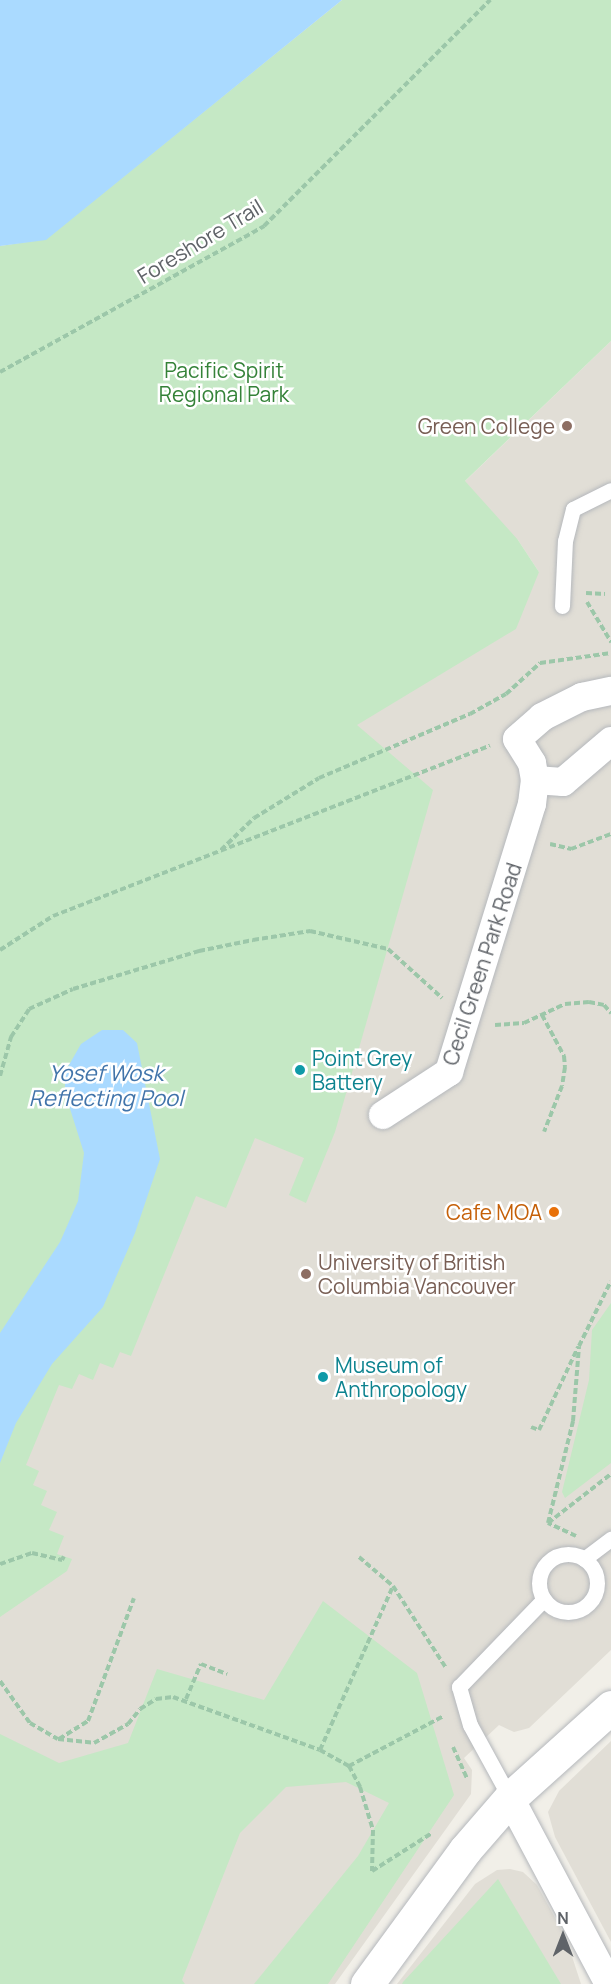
<!DOCTYPE html>
<style>
body{margin:0}
#map{position:relative;width:611px;height:1984px;overflow:hidden;background:#f1efe8;font-family:Manrope,sans-serif}
div>[style]{position:absolute}
[style*='--x']{left:calc(var(--x)*1px);top:calc(var(--y)*1px);width:calc(var(--w)*1px);rotate:calc(var(--a)*1deg)}
.education>*{inset:0;background:#e1ded6}
.green>*{inset:0;background:#c5e8c5}
.water>*{inset:0;background:#aadaff}
.path>*{height:4px;margin-top:-2px;transform-origin:0;background:repeating-linear-gradient(90deg,#9cc7a9 0 6px,transparent 0 9px)}
.roads{filter:drop-shadow(0 0 2px #b5b8bc) drop-shadow(0 0 2px #b5b8bc)}
.service>*{height:15px;margin:-7.5px;padding:0 7.5px;transform-origin:7.5px;border-radius:7.5px;background:#fff}
.service>.ring{margin:-7.5px;padding:0;box-sizing:content-box;background:none;border:15px solid #fff;border-radius:50%}
.minor>*{height:28px;margin:-14px;padding:0 14px;transform-origin:14px;border-radius:14px;background:#fff}
.tertiary>*{height:33px;margin:-16.5px;padding:0 16.5px;transform-origin:16.5px;border-radius:16.5px;background:#fff}
.dots>*{width:16px;height:16px;translate:-50% -50%;box-sizing:border-box;border:3px solid #fff;border-radius:50%}
span{translate:-50% -50%;white-space:nowrap;text-align:center;line-height:1.15;-webkit-text-stroke:5px #fff;paint-order:stroke}
.street-label{font-size:21px;color:#5f6368}
.park-label{font-size:21px;color:#348238}
.education-label{font-size:21px;color:#785e54}
.right{translate:-100% -50%;text-align:right}
.left{translate:0 -50%;text-align:left}
.culture-label{font-size:21px;color:#0d838f}
.food-label{font-size:21px;color:#c56008}
.water-label{font-size:22px;color:#4174aa;font-style:italic}
.north{position:absolute;left:533px;top:1906px;width:60px;height:60px;-webkit-text-stroke:4px #fff;paint-order:stroke;rotate:0deg;font-size:16px;font-weight:700;line-height:24px;text-align:center;color:#5f6368}
.north::after{content:'';display:block;margin:auto;width:21px;height:27px;background:#5f6368;clip-path:polygon(50% 0,100% 100%,50% 72%,0 100%)}
</style>
<div id="map">
<div class="education">
<div style="clip-path:polygon(611px 341px,611px 1650px,529px 1728px,514px 1732px,499px 1725px,464px 1758px,472px 1770px,471px 1794px,335px 1984px,0 1984px,0 897px,539px 572px,518px 540px,435px 510px)"></div>
<div style="clip-path:polygon(611px 1741px,611px 1942px,555px 1837px,548px 1812px,559px 1791px)"></div>
<div style="clip-path:polygon(510px 1869px,523px 1872px,537px 1885px,566px 1938px,581px 1984px,397px 1984px,475px 1884px,497px 1870px)"></div>
</div>
<div class="green">
<div style="clip-path:polygon(342px 0,611px 0,611px 341px,465px 481px,518px 540px,539px 572px,516px 629px,357px 725px,433px 790px,335px 1132px,306px 1203px,289px 1195px,304px 1158px,255px 1138px,226px 1208px,196px 1196px,131px 1356px,120px 1352px,113px 1368px,100px 1363px,93px 1380px,79px 1374px,72px 1389px,59px 1385px,26px 1465px,39px 1471px,33px 1485px,47px 1491px,41px 1505px,57px 1512px,49px 1530px,64px 1536px,57px 1554px,72px 1559px,67px 1571px,0 1617px,0 246px,46px 239px)"></div>
<div style="clip-path:polygon(611px 1303px,611px 1463px,565px 1498px,562px 1492px,589px 1380px,592px 1330px)"></div>
<div style="clip-path:polygon(323px 1601px,417px 1673px,454px 1795px,328px 1984px,254px 1984px,358px 1856px,389px 1803px,346px 1782px,286px 1787px,240px 1833px,182px 1980px,185px 1984px,0 1984px,0 1734px,59px 1763px,128px 1743px,157px 1669px,264px 1700px)"></div>
<div style="clip-path:polygon(498px 1879px,561px 1984px,402px 1984px,403px 1982px)"></div>
</div>
<div class="water">
<div style="clip-path:polygon(0 0,342px 0,46px 240px,0 246px)"></div>
<div style="clip-path:polygon(102px 1030px,123px 1030px,137px 1043px,160px 1159px,135px 1233px,103px 1307px,52px 1364px,16px 1423px,0 1463px,0 1333px,60px 1242px,78px 1201px,84px 1153px,65px 1093px,65px 1072px,81px 1044px)"></div>
</div>
<div class="path">
<div style="--x:0;--y:372;--w:302;--a:-28.9"></div>
<div style="--x:264;--y:226;--w:320;--a:-45"></div>
<div style="--x:586;--y:593;--w:19;--a:3"></div>
<div style="--x:587;--y:602;--w:47;--a:59"></div>
<div style="--x:550;--y:844;--w:22;--a:13"></div>
<div style="--x:571;--y:849;--w:43;--a:-20.6"></div>
<div style="--x:221;--y:850;--w:46;--a:-44.1"></div>
<div style="--x:254;--y:818;--w:76;--a:-31.6"></div>
<div style="--x:319;--y:778;--w:164;--a:-23"></div>
<div style="--x:470;--y:714;--w:41;--a:-29.1"></div>
<div style="--x:506;--y:694;--w:46;--a:-42.4"></div>
<div style="--x:540;--y:663;--w:72;--a:-8"></div>
<div style="--x:0;--y:950;--w:63;--a:-32.7"></div>
<div style="--x:53;--y:916;--w:469;--a:-21.3"></div>
<div style="--x:542;--y:1015;--w:47;--a:61.8"></div>
<div style="--x:564;--y:1056;--w:11;--a:85"></div>
<div style="--x:565;--y:1067;--w:19;--a:99"></div>
<div style="--x:562;--y:1086;--w:49;--a:111.4"></div>
<div style="--x:495;--y:1025;--w:29;--a:-4"></div>
<div style="--x:524;--y:1023;--w:45;--a:-24.9"></div>
<div style="--x:565;--y:1004;--w:24;--a:-5"></div>
<div style="--x:589;--y:1002;--w:15;--a:11"></div>
<div style="--x:604;--y:1005;--w:11;--a:49"></div>
<div style="--x:0;--y:1076;--w:41;--a:-74.2"></div>
<div style="--x:11;--y:1037;--w:33;--a:-57"></div>
<div style="--x:29;--y:1009;--w:48;--a:-24.4"></div>
<div style="--x:73;--y:989;--w:132;--a:-16.8"></div>
<div style="--x:199;--y:951;--w:55;--a:-11.5"></div>
<div style="--x:253;--y:940;--w:58;--a:-9"></div>
<div style="--x:310;--y:931;--w:80;--a:13"></div>
<div style="--x:388;--y:949;--w:73;--a:42.2"></div>
<div style="--x:531;--y:1427;--w:9;--a:21"></div>
<div style="--x:539;--y:1430;--w:92;--a:-64.8"></div>
<div style="--x:548;--y:1523;--w:80;--a:-37.9"></div>
<div style="--x:576;--y:1536;--w:31;--a:-155"></div>
<div style="--x:548;--y:1523;--w:105;--a:-76.2"></div>
<div style="--x:573;--y:1421;--w:75;--a:-85.4"></div>
<div style="--x:579;--y:1346;--w:72;--a:-63.8"></div>
<div style="--x:359;--y:1557;--w:45;--a:40.5"></div>
<div style="--x:393;--y:1586;--w:98;--a:57.1"></div>
<div style="--x:0;--y:1564;--w:34;--a:-19"></div>
<div style="--x:32;--y:1553;--w:31;--a:13"></div>
<div style="--x:62;--y:1560;--w:4;--a:-63"></div>
<div style="--x:0;--y:1681;--w:52;--a:54.5"></div>
<div style="--x:30;--y:1723;--w:32;--a:30"></div>
<div style="--x:58;--y:1739;--w:36;--a:6"></div>
<div style="--x:94;--y:1743;--w:39;--a:-29"></div>
<div style="--x:128;--y:1724;--w:19;--a:-51"></div>
<div style="--x:140;--y:1709;--w:19;--a:-32"></div>
<div style="--x:156;--y:1699;--w:17;--a:-7"></div>
<div style="--x:173;--y:1697;--w:156;--a:19.8"></div>
<div style="--x:320;--y:1750;--w:33;--a:29"></div>
<div style="--x:349;--y:1766;--w:24;--a:62"></div>
<div style="--x:360;--y:1787;--w:45;--a:73.2"></div>
<div style="--x:373;--y:1830;--w:41;--a:91.4"></div>
<div style="--x:372;--y:1871;--w:71;--a:-32.3"></div>
<div style="--x:186;--y:1699;--w:38;--a:-67"></div>
<div style="--x:201;--y:1664;--w:28;--a:21"></div>
<div style="--x:59;--y:1739;--w:34;--a:-32"></div>
<div style="--x:88;--y:1721;--w:131;--a:-69.5"></div>
<div style="--x:453;--y:1747;--w:35;--a:66"></div>
<div style="--x:320;--y:1750;--w:180;--a:-66"></div>
<div style="--x:349;--y:1766;--w:107;--a:-27.8"></div>
</div>
<div class="roads">
<div class="service">
<div style="--x:562;--y:606;--w:65;--a:-87.4"></div>
<div style="--x:565;--y:541;--w:33;--a:-76"></div>
<div style="--x:573;--y:509;--w:42;--a:-26.6"></div>
<div class="ring" style="left:539px;top:1554px;width:43px;height:43px"></div>
<div style="--x:584;--y:1559;--w:34;--a:-37"></div>
<div style="--x:510;--y:1798;--w:83;--a:-118.7"></div>
<div style="--x:470;--y:1725;--w:40;--a:-106"></div>
<div style="--x:459;--y:1687;--w:122;--a:-46"></div>
</div>
<div class="minor">
<div style="--x:535;--y:780;--w:28;--a:4"></div>
<div style="--x:563;--y:782;--w:63;--a:-40.5"></div>
<div style="--x:383;--y:1115;--w:79;--a:-33.1"></div>
<div style="--x:449;--y:1072;--w:281;--a:-72.8"></div>
<div style="--x:532;--y:804;--w:24;--a:-83"></div>
<div style="--x:535;--y:780;--w:17;--a:-100"></div>
<div style="--x:532;--y:763;--w:28;--a:-122"></div>
<div style="--x:517;--y:739;--w:33;--a:-41"></div>
<div style="--x:542;--y:717;--w:45;--a:-26.6"></div>
<div style="--x:582;--y:697;--w:30;--a:-12"></div>
<div style="--x:510;--y:1798;--w:211;--a:62"></div>
</div>
<div class="tertiary">
<div style="--x:367;--y:1984;--w:166;--a:-53.8"></div>
<div style="--x:465;--y:1850;--w:69;--a:-49.1"></div>
<div style="--x:510;--y:1798;--w:136;--a:-42"></div>
</div>
</div>
<div class="dots">
<div style="left:567px;top:426px;background:#8d6e63"></div>
<div style="left:300px;top:1070px;background:#0f9aa8"></div>
<div style="left:554px;top:1212px;background:#e8710a"></div>
<div style="left:306px;top:1274px;background:#8d6e63"></div>
<div style="left:323px;top:1377px;background:#0f9aa8"></div>
</div>
<div class="street-label">
<span style="left:200px;top:241px;rotate:-31deg">Foreshore Trail</span>
<span style="left:482px;top:964px;rotate:-72deg">Cecil Green Park Road</span>
</div>
<div class="park-label">
<span style="left:224px;top:382px">Pacific Spirit<br>Regional Park</span>
</div>
<div class="education-label">
<span class="right" style="left:555px;top:426px">Green College</span>
<span class="left" style="left:318px;top:1274px">University of British<br>Columbia Vancouver</span>
</div>
<div class="culture-label">
<span class="left" style="left:312px;top:1070px">Point Grey<br>Battery</span>
<span class="left" style="left:335px;top:1377px">Museum of<br>Anthropology</span>
</div>
<div class="food-label">
<span class="right" style="left:542px;top:1212px">Cafe MOA</span>
</div>
<div class="water-label">
<span style="left:106px;top:1086px">Yosef Wosk<br>Reflecting Pool</span>
</div>
<div class="north">N</div>
</div>
